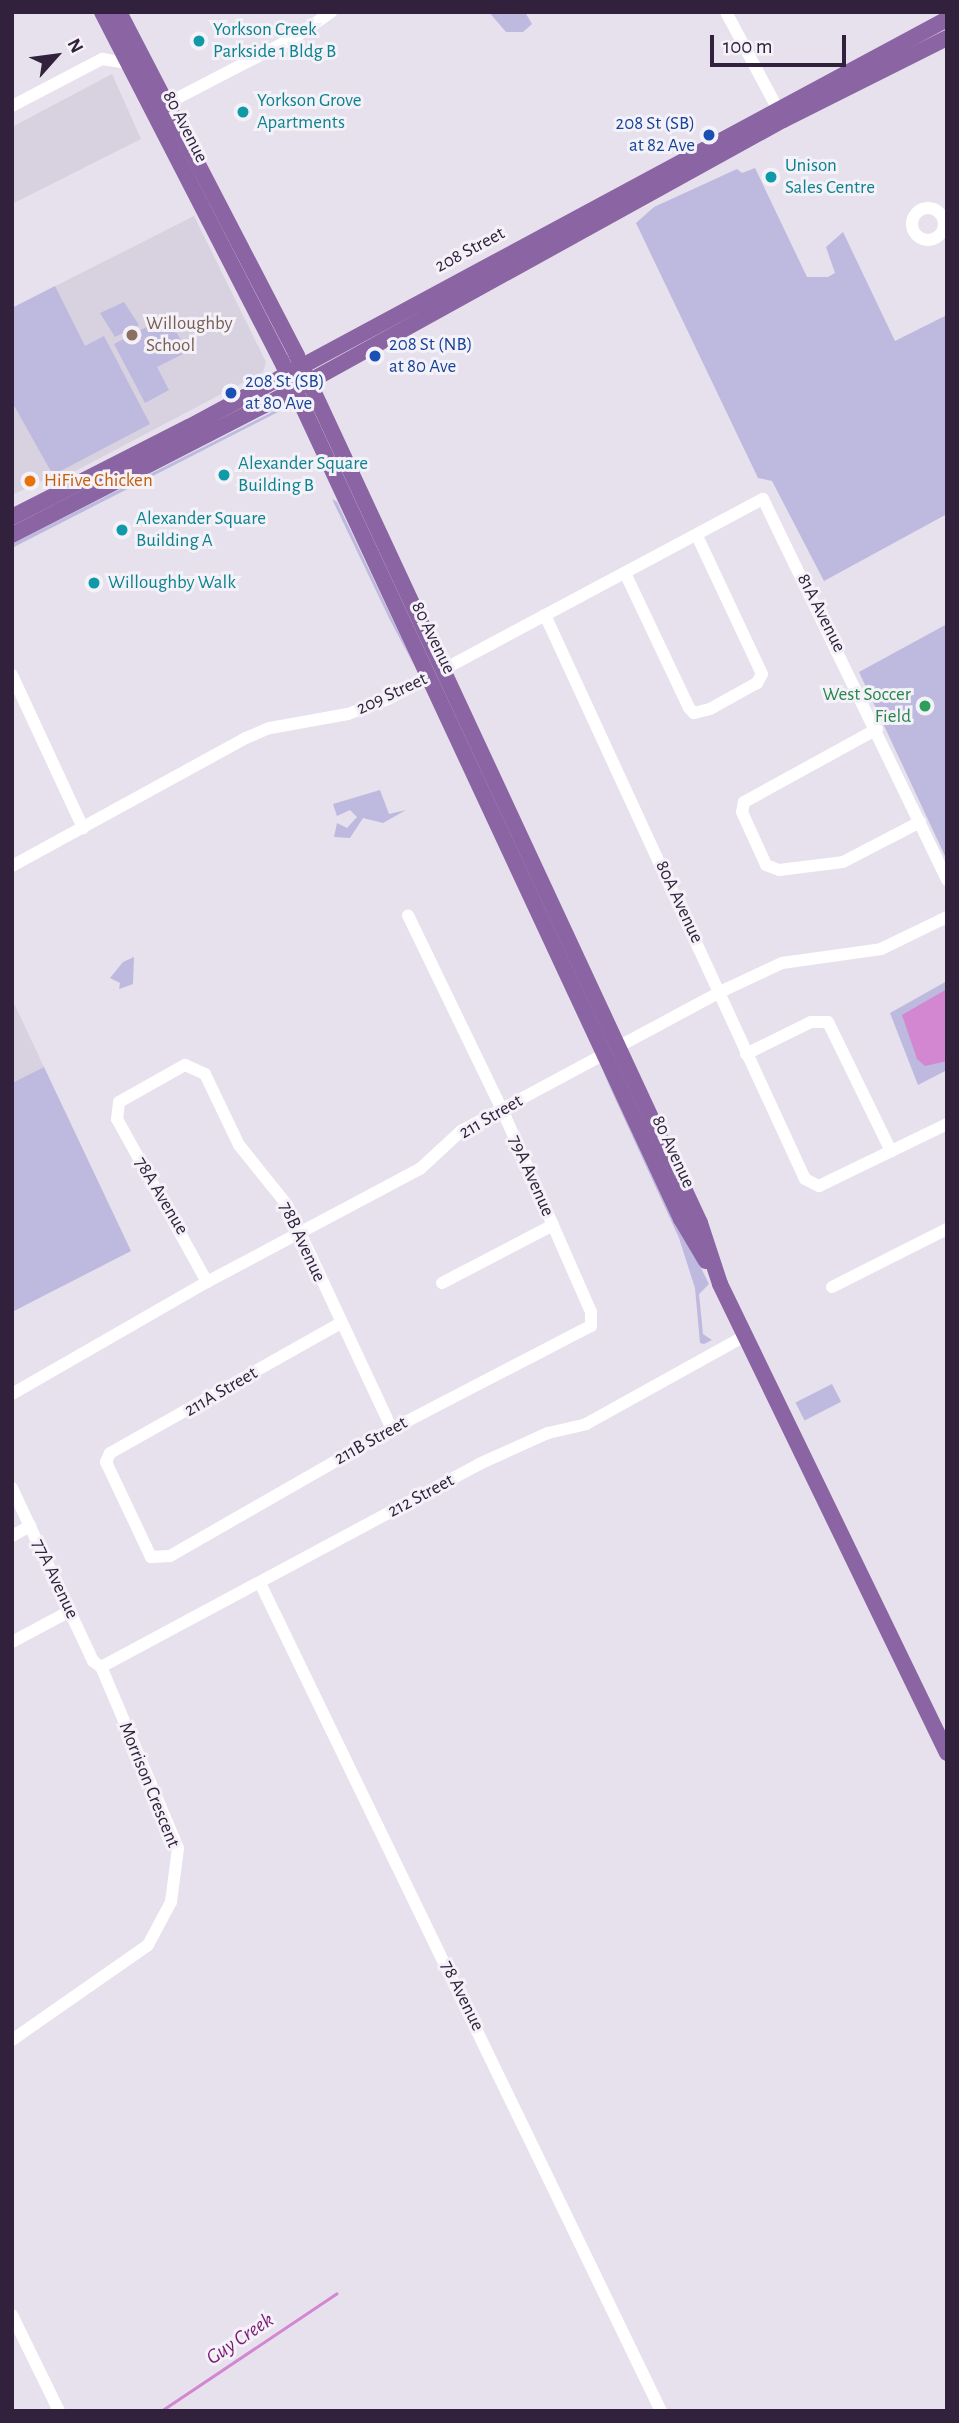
<!DOCTYPE html>
<style>
body{margin:0}
#map{position:relative;width:959px;height:2423px;overflow:hidden;background:#e6e1ec;font-family:"Alegreya Sans",sans-serif}
div>[style]{position:absolute}
[style*='--x']{left:calc(var(--x)*1px);top:calc(var(--y)*1px);width:calc(var(--w)*1px);rotate:calc(var(--a)*1deg)}
.built>*{inset:0;background:#d8d2e0}
.green>*{inset:0;background:#beb9de;transform-origin:0 0}
.water>*{inset:0;background:#d387d1}
.stream>*{height:2.5px;margin:-1.25px;padding:0 1.25px;transform-origin:1.25px;border-radius:1.25px;background:#d387d1}
.minor>*{height:12px;margin:-6px;padding:0 6px;transform-origin:6px;border-radius:6px;background:#fff}
.minor>.ring{margin:-6px;padding:0;box-sizing:content-box;background:none;border:12px solid #fff;border-radius:50%}
.major>*{height:16px;margin:-8px;padding:0 8px;transform-origin:8px;border-radius:8px;background:#8b64a3}
.dots>*{width:19px;height:19px;translate:-50% -50%;box-sizing:border-box;border:4px solid #f4f2f8;border-radius:50%}
span{translate:-50% -50%;white-space:nowrap;text-align:center;line-height:1.15;-webkit-text-stroke:6px #f4f2f8;paint-order:stroke}
.culture-label{font-size:19px;color:#0d838f}
.left{translate:0 -50%;text-align:left}
.transit-label{font-size:19px;color:#164399}
.right{translate:-100% -50%;text-align:right}
.street-label{font-size:19px;color:#32213d}
.education-label{font-size:19px;color:#785e54}
.food-label{font-size:19px;color:#c56008}
.leisure-label{font-size:19px;color:#27864d}
.water-label{font-size:21px;color:#7b1977;font-style:italic}
.frame{position:absolute;inset:0;border:14px solid #32213d;pointer-events:none}
.north{position:absolute;left:21px;top:21px;width:70px;height:70px;-webkit-text-stroke:5px #f4f2f8;paint-order:stroke;rotate:62deg;font-size:19px;font-weight:700;line-height:28px;text-align:center;color:#32213d}
.north::after{content:'';display:block;margin:auto;width:24px;height:32px;background:#32213d;clip-path:polygon(50% 0,100% 100%,50% 72%,0 100%)}
.scale{position:absolute;left:710px;top:35px;width:136px;height:32px;box-sizing:border-box;border:4px solid #32213d;border-top:0;padding-left:9px;font-size:21px;line-height:24px;white-space:nowrap;color:#32213d;-webkit-text-stroke:5px #f4f2f8;paint-order:stroke}
</style>
<div id="map">
<div class="built">
<div style="clip-path:polygon(112px 74px,141px 139px,12px 204px,12px 127px)"></div>
<div style="clip-path:polygon(194px 216px,266px 362px,263px 372px,64px 477px,48px 478px,12px 495px,12px 308px)"></div>
<div style="clip-path:polygon(12px 999px,44px 1067px,12px 1083px)"></div>
</div>
<div class="green">
<div style="clip-path:polygon(489px 12px,525px 12px,532px 24px,523px 32px,506px 32px)"></div>
<div style="clip-path:polygon(755px 168px,807px 277px,828px 277px,835px 273px,826px 247px,843px 232px,895px 341px,947px 315px,947px 514px,824px 581px,772px 481px,758px 478px,636px 223px,654px 207px,737px 169px,742px 173px)"></div>
<div style="clip-path:polygon(55px 286px,85px 346px,104px 336px,150px 424px,53px 475px,12px 402px,12px 308px)"></div>
<div style="clip-path:polygon(124px 302px,139px 325px,115px 337px,100px 313px)"></div>
<div style="clip-path:polygon(150px 325px,177px 333px,187px 352px,157px 367px,169px 390px,145px 403px,114px 344px)"></div>
<div style="clip-path:polygon(286px 405px,280px 411px,12px 548px,12px 544px)"></div>
<div style="clip-path:polygon(332px 499px,337px 502px,415px 667px,390px 620px)"></div>
<div style="clip-path:polygon(947px 624px,947px 855px,945px 856px,859px 672px)"></div>
<div style="clip-path:polygon(380px 790px,389px 814px,406px 810px,383px 823px,363px 818px,350px 838px,334px 837px,337px 823px,347px 828px,357px 817px,350px 810px,337px 816px,333px 804px)"></div>
<div style="clip-path:polygon(134px 957px,133px 984px,119px 989px,120px 983px,110px 978px,123px 962px)"></div>
<div style="clip-path:polygon(947px 981px,947px 1070px,918px 1085px,890px 1013px)"></div>
<div style="clip-path:polygon(44px 1067px,131px 1251px,12px 1312px,12px 1083px)"></div>
<div style="clip-path:polygon(602px 1070px,709px 1284px,699px 1294px,703px 1334px,712px 1340px,704px 1344px,700px 1343px,695px 1288px,679px 1238px)"></div>
<div style="left:832px;top:1384px;width:20px;height:41px;rotate:63deg"></div>
</div>
<div class="water">
<div style="clip-path:polygon(947px 989px,947px 1061px,925px 1066px,917px 1059px,902px 1015px)"></div>
</div>
<div class="stream">
<div style="--x:161;--y:2411;--w:211;--a:-33.8"></div>
</div>
<div class="minor">
<div style="--x:726;--y:12;--w:119;--a:61.9"></div>
<div style="--x:166;--y:104;--w:148;--a:-27.4"></div>
<div style="--x:297;--y:36;--w:42;--a:-35.2"></div>
<div style="--x:12;--y:106;--w:102;--a:-27.6"></div>
<div style="--x:102;--y:59;--w:26;--a:9"></div>
<div class="ring" style="left:912px;top:208px;width:20px;height:20px"></div>
<div style="--x:625;--y:573;--w:149;--a:64.6"></div>
<div style="--x:689;--y:708;--w:7;--a:45"></div>
<div style="--x:694;--y:713;--w:16;--a:-14"></div>
<div style="--x:710;--y:709;--w:54;--a:-29"></div>
<div style="--x:757;--y:683;--w:10;--a:-61"></div>
<div style="--x:762;--y:674;--w:153;--a:-115.2"></div>
<div style="--x:545;--y:615;--w:621;--a:65.25"></div>
<div style="--x:805;--y:1179;--w:16;--a:27"></div>
<div style="--x:819;--y:1186;--w:142;--a:-25.8"></div>
<div style="--x:12;--y:675;--w:169;--a:65.1"></div>
<div style="--x:877;--y:729;--w:152;--a:151.2"></div>
<div style="--x:744;--y:802;--w:10;--a:101"></div>
<div style="--x:742;--y:812;--w:58;--a:65.6"></div>
<div style="--x:766;--y:865;--w:14;--a:21"></div>
<div style="--x:779;--y:870;--w:64;--a:-7.1"></div>
<div style="--x:843;--y:862;--w:87;--a:-27.5"></div>
<div style="--x:12;--y:866;--w:267;--a:-28.7"></div>
<div style="--x:246;--y:738;--w:26;--a:-23"></div>
<div style="--x:270;--y:728;--w:79;--a:-10.2"></div>
<div style="--x:348;--y:714;--w:43;--a:-20.6"></div>
<div style="--x:388;--y:699;--w:425;--a:-28.1"></div>
<div style="--x:763;--y:499;--w:423;--a:64.2"></div>
<div style="--x:746;--y:1054;--w:72;--a:-26.2"></div>
<div style="--x:811;--y:1022;--w:17;--a:0"></div>
<div style="--x:828;--y:1022;--w:144;--a:64"></div>
<div style="--x:207;--y:1282;--w:186;--a:-118.9"></div>
<div style="--x:117;--y:1119;--w:17;--a:-83"></div>
<div style="--x:119;--y:1102;--w:76;--a:-29.3"></div>
<div style="--x:185;--y:1065;--w:22;--a:24"></div>
<div style="--x:205;--y:1074;--w:79;--a:64.4"></div>
<div style="--x:239;--y:1145;--w:77;--a:51.3"></div>
<div style="--x:287;--y:1205;--w:247;--a:64.9"></div>
<div style="--x:442;--y:1283;--w:125;--a:-27.6"></div>
<div style="--x:832;--y:1287;--w:129;--a:-26.8"></div>
<div style="--x:339;--y:1324;--w:263;--a:150.6"></div>
<div style="--x:110;--y:1453;--w:10;--a:114"></div>
<div style="--x:106;--y:1462;--w:105;--a:64.7"></div>
<div style="--x:151;--y:1557;--w:19;--a:-3"></div>
<div style="--x:170;--y:1556;--w:256;--a:-29.8"></div>
<div style="--x:392;--y:1429;--w:224;--a:-27.4"></div>
<div style="--x:591;--y:1326;--w:14;--a:-90"></div>
<div style="--x:591;--y:1312;--w:212;--a:-113.7"></div>
<div style="--x:506;--y:1118;--w:225;--a:-115.8"></div>
<div style="--x:12;--y:1394;--w:225;--a:-29.9"></div>
<div style="--x:207;--y:1282;--w:242;--a:-28"></div>
<div style="--x:421;--y:1168;--w:54;--a:-42.8"></div>
<div style="--x:461;--y:1131;--w:294;--a:-28.2"></div>
<div style="--x:720;--y:992;--w:68;--a:-25.1"></div>
<div style="--x:782;--y:963;--w:100;--a:-8"></div>
<div style="--x:881;--y:949;--w:73;--a:-25.9"></div>
<div style="--x:12;--y:1488;--w:191;--a:64.9"></div>
<div style="--x:93;--y:1661;--w:10;--a:37"></div>
<div style="--x:12;--y:1536;--w:21;--a:-29"></div>
<div style="--x:260;--y:1583;--w:920;--a:64.16"></div>
<div style="--x:12;--y:1642;--w:66;--a:-28.1"></div>
<div style="--x:101;--y:1667;--w:429;--a:-28.2"></div>
<div style="--x:479;--y:1464;--w:76;--a:-24.2"></div>
<div style="--x:548;--y:1433;--w:39;--a:-13"></div>
<div style="--x:586;--y:1424;--w:182;--a:-29"></div>
<div style="--x:12;--y:2040;--w:166;--a:-34.9"></div>
<div style="--x:148;--y:1945;--w:49;--a:-61.9"></div>
<div style="--x:171;--y:1902;--w:54;--a:-82.6"></div>
<div style="--x:178;--y:1848;--w:197;--a:-113"></div>
<div style="--x:12;--y:2315;--w:107;--a:63.9"></div>
</div>
<div class="major">
<div style="--x:102;--y:12;--w:391;--a:62.8"></div>
<div style="--x:281;--y:360;--w:948;--a:65.03"></div>
<div style="--x:681;--y:1219;--w:49;--a:59.2"></div>
<div style="--x:119;--y:12;--w:387;--a:62.6"></div>
<div style="--x:297;--y:356;--w:956;--a:65.07"></div>
<div style="--x:700;--y:1223;--w:64;--a:71.8"></div>
<div style="--x:720;--y:1284;--w:521;--a:64.17"></div>
<div style="--x:12;--y:517;--w:199;--a:-27"></div>
<div style="--x:189;--y:427;--w:861;--a:-28.29"></div>
<div style="--x:12;--y:535;--w:317;--a:-27.2"></div>
<div style="--x:294;--y:390;--w:559;--a:-28.91"></div>
<div style="--x:783;--y:120;--w:183;--a:-26.6"></div>
</div>
<div class="dots">
<div style="left:199px;top:41px;background:#0f9aa8"></div>
<div style="left:243px;top:112px;background:#0f9aa8"></div>
<div style="left:709px;top:135px;background:#1a4fb4"></div>
<div style="left:771px;top:177px;background:#0f9aa8"></div>
<div style="left:132px;top:335px;background:#8d6e63"></div>
<div style="left:375px;top:356px;background:#1a4fb4"></div>
<div style="left:231px;top:393px;background:#1a4fb4"></div>
<div style="left:224px;top:475px;background:#0f9aa8"></div>
<div style="left:30px;top:481px;background:#e8710a"></div>
<div style="left:122px;top:530px;background:#0f9aa8"></div>
<div style="left:94px;top:583px;background:#0f9aa8"></div>
<div style="left:925px;top:706px;background:#2e9e5b"></div>
</div>
<div class="culture-label">
<span class="left" style="left:213px;top:41px">Yorkson Creek<br>Parkside 1 Bldg B</span>
<span class="left" style="left:257px;top:112px">Yorkson Grove<br>Apartments</span>
<span class="left" style="left:785px;top:177px">Unison<br>Sales Centre</span>
<span class="left" style="left:238px;top:475px">Alexander Square<br>Building B</span>
<span class="left" style="left:136px;top:530px">Alexander Square<br>Building A</span>
<span class="left" style="left:108px;top:583px">Willoughby Walk</span>
</div>
<div class="transit-label">
<span class="right" style="left:695px;top:135px">208 St (SB)<br>at 82 Ave</span>
<span class="left" style="left:389px;top:356px">208 St (NB)<br>at 80 Ave</span>
<span class="left" style="left:245px;top:393px">208 St (SB)<br>at 80 Ave</span>
</div>
<div class="street-label">
<span style="left:185px;top:127px;rotate:63deg">80 Avenue</span>
<span style="left:470px;top:250px;rotate:-28deg">208 Street</span>
<span style="left:821px;top:613px;rotate:63deg">81A Avenue</span>
<span style="left:433px;top:638px;rotate:64deg">80 Avenue</span>
<span style="left:392px;top:694px;rotate:-25deg">209 Street</span>
<span style="left:679px;top:902px;rotate:65deg">80A Avenue</span>
<span style="left:491px;top:1117px;rotate:-30deg">211 Street</span>
<span style="left:673px;top:1152px;rotate:65deg">80 Avenue</span>
<span style="left:531px;top:1176px;rotate:66deg">79A Avenue</span>
<span style="left:161px;top:1196px;rotate:59deg">78A Avenue</span>
<span style="left:302px;top:1242px;rotate:65deg">78B Avenue</span>
<span style="left:221px;top:1392px;rotate:-30deg">211A Street</span>
<span style="left:371px;top:1441px;rotate:-29deg">211B Street</span>
<span style="left:421px;top:1496px;rotate:-28deg">212 Street</span>
<span style="left:55px;top:1579px;rotate:65deg">77A Avenue</span>
<span style="left:149px;top:1785px;rotate:68deg">Morrison Crescent</span>
<span style="left:462px;top:1996px;rotate:64deg">78 Avenue</span>
</div>
<div class="education-label">
<span class="left" style="left:146px;top:335px">Willoughby<br>School</span>
</div>
<div class="food-label">
<span class="left" style="left:44px;top:481px">HiFive Chicken</span>
</div>
<div class="leisure-label">
<span class="right" style="left:911px;top:706px">West Soccer<br>Field</span>
</div>
<div class="water-label">
<span style="left:240px;top:2339px;rotate:-34deg">Guy Creek</span>
</div>
<div class="frame"></div>
<div class="north">N</div>
<div class="scale">100 m</div>
</div>
